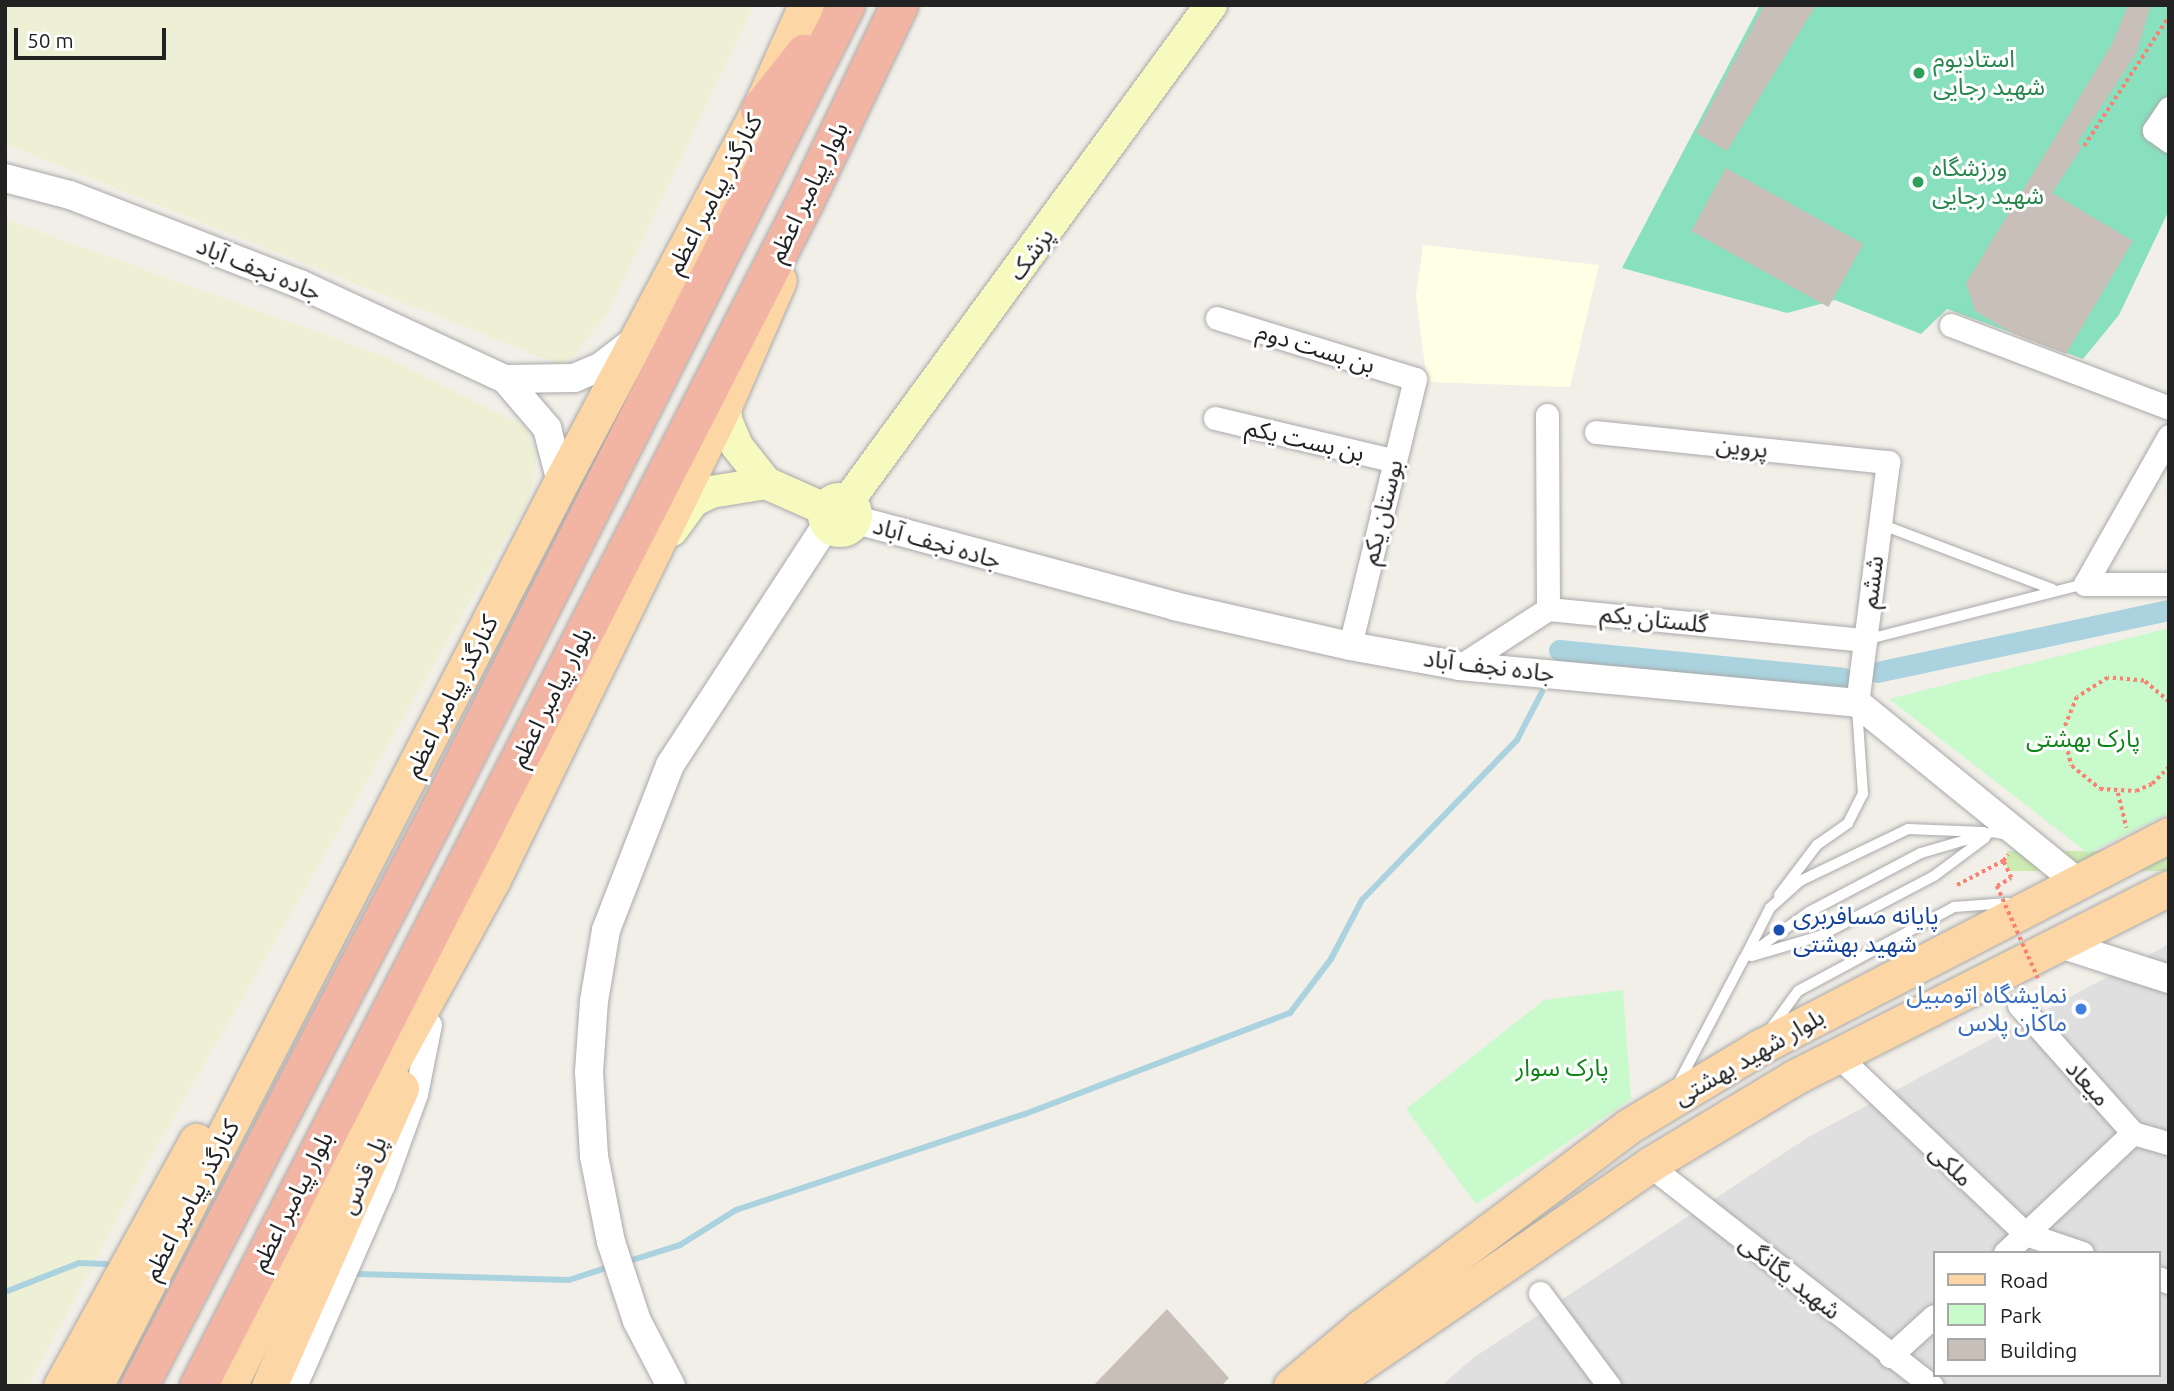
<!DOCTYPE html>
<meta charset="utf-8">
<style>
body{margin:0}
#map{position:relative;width:2174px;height:1391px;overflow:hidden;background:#f2efe9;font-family:Ubuntu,"Noto Sans Arabic",sans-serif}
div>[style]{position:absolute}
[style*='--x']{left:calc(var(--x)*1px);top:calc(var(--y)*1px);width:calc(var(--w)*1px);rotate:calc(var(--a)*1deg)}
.residential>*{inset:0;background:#e0dfdf}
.education>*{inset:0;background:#ffffe5}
.farmland>*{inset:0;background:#eef0d5}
.grass>*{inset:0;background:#cdebb0;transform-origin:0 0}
.park>*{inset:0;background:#c8facc}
.pitch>*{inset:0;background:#88e0be}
.stream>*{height:6px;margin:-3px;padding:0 3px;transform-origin:3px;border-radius:3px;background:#aad3df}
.canal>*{height:21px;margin:-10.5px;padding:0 10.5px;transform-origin:10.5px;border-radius:10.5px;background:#aad3df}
.building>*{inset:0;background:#c7bfb8;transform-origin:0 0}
.path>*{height:3.5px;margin-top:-1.75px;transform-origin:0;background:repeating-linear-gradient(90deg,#fa8072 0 3.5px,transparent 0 7px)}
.roads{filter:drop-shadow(0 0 2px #a9a9a9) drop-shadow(0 0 2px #a9a9a9)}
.service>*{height:10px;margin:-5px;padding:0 5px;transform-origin:5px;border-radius:5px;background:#fff}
.minor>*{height:23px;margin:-11.5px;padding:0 11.5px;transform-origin:11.5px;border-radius:11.5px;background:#fff}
.tertiary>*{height:28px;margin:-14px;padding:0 14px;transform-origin:14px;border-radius:14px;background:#fff}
.secondary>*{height:32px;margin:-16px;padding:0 16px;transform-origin:16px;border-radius:16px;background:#f7fabf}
.secondary>.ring{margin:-16px;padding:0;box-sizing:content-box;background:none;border:32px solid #f7fabf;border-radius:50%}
.primary>*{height:35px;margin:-17.5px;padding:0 17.5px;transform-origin:17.5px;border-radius:17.5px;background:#fcd6a4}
.trunk>*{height:37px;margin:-18.5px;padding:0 18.5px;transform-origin:18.5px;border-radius:18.5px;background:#f2b4a3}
.path-bridge>*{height:3.5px;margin-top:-1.75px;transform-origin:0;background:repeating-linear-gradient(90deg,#fa8072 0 3.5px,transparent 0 7px)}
.dots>*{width:19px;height:19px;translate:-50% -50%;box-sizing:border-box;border:4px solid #fff;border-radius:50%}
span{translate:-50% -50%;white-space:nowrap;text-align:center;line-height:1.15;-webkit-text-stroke:6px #fff;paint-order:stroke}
.leisure-label{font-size:24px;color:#27864d}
.left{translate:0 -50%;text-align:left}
.street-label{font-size:24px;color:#222}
.park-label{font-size:24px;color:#0c8416}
.transit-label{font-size:24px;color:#164399}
.shop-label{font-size:24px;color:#366cbe}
.right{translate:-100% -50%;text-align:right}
.frame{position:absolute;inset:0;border:7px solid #222;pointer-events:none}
.legend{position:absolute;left:1933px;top:1251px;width:228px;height:126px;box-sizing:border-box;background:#fff;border:2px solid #a7a7a7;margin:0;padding:9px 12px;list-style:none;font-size:21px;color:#222}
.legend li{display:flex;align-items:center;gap:14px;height:35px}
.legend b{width:35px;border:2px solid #a7a7a7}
.scale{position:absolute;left:14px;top:28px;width:152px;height:32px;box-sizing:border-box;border:4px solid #222;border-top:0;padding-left:9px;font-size:21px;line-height:24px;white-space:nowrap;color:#222;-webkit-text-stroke:5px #fff;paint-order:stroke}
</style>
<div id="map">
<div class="residential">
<div style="clip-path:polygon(evenodd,2169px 944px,2169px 1386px,1441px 1386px,1473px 1358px,1810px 1136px,2169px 944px,1934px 1253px,2158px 1253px,2158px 1375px,1934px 1375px,1934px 1253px)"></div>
</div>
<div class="education">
<div style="clip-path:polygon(1423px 245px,1599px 265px,1570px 387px,1427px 382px,1416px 295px)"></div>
</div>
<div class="farmland">
<div style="clip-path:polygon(5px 5px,754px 5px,608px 313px,565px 367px,5px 144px)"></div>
<div style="clip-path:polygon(5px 219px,387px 357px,525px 426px,537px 458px,529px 499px,141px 1175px,28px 1386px,5px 1386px)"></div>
</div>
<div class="grass">
<div style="left:2169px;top:851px;width:20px;height:162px;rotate:90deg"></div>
</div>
<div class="park">
<div style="clip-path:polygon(2169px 628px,2169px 813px,2088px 853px,1889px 699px)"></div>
<div style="clip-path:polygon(1623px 990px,1631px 1099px,1476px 1204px,1406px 1109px,1544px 1000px)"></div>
</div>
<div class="pitch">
<div style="clip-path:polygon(1760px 5px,2169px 5px,2169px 99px,2145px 135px,2169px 155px,2169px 210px,2119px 315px,2083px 359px,1947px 309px,1921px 334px,1835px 300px,1787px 313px,1622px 268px)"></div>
</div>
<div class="stream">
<div style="--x:1556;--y:657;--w:8;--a:-67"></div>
<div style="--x:626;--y:1262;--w:57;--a:-17.5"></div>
<div style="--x:680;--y:1245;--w:66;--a:-32"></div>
<div style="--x:736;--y:1210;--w:305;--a:-18.4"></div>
<div style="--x:1025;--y:1114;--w:284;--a:-20.9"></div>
<div style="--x:1290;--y:1013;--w:68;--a:-52.8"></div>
<div style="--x:1331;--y:959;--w:67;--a:-62.3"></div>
<div style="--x:1362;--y:900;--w:223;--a:-45.9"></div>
<div style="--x:1517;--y:740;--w:54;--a:-62.5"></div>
<div style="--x:357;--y:1274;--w:212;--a:1.6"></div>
<div style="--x:569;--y:1280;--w:45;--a:-18"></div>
<div style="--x:5;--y:1292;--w:79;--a:-21.4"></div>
<div style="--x:79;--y:1263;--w:27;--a:2"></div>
</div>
<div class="canal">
<div style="--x:1559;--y:650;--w:285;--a:5.6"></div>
<div style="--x:1877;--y:672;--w:299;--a:-12"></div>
</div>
<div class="building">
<div style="clip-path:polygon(1764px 5px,1816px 5px,1727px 151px,1696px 133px)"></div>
<div style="clip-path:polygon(2128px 5px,2151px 5px,2136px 54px,2077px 143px,2082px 147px,2052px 193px,2133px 241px,2066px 354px,2014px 334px,1975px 311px,1966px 283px,2112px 44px)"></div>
<div style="left:1726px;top:168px;width:157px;height:72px;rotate:29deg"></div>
<div style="clip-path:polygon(1167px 1309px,1229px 1378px,1221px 1386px,1093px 1386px)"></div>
</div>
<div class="path">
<div style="--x:2084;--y:146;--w:155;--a:-56.8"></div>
<div style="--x:2169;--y:702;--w:33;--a:-140"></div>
<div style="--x:2144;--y:681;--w:36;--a:-175"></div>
<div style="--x:2108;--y:678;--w:36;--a:148"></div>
<div style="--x:2077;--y:697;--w:37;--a:112"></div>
<div style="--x:2063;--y:731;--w:36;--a:76"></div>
<div style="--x:2072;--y:766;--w:36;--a:39"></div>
<div style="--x:2100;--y:789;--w:36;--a:3"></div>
<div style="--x:2136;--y:791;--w:17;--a:-24"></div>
<div style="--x:2152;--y:784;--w:24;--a:-45"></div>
<div style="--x:2118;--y:793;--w:36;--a:76"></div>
<div style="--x:1957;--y:885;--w:52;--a:-27.6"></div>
<div style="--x:1997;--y:886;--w:16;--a:-30"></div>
<div style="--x:2011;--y:878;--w:19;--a:-115"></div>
<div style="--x:2003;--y:861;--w:8;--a:-50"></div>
</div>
<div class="roads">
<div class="service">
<div style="--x:1880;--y:524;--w:184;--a:20.7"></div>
<div style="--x:1865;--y:640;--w:227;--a:-14.3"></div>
<div style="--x:1779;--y:895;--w:63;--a:-52.8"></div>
<div style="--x:1817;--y:845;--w:38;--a:-35"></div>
<div style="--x:1848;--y:823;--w:33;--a:-63"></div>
<div style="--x:1863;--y:794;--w:85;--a:-94"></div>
<div style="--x:1746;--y:955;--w:53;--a:-62.9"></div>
<div style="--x:1770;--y:908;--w:40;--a:-42"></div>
<div style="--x:1800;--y:881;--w:120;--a:-25.7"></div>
<div style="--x:1908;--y:829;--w:76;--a:2.3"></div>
<div style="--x:1752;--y:956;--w:71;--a:-16.4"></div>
<div style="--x:1820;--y:936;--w:129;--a:-27.8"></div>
<div style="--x:1934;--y:876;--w:64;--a:-36.7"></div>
<div style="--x:1769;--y:1031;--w:49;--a:-54.1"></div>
<div style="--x:1798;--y:991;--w:177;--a:-28.3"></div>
<div style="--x:1954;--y:907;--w:54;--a:-4.2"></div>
<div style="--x:1679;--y:1082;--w:140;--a:-62.3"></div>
<div style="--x:1744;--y:958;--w:80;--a:-35.3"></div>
<div style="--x:1809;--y:912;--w:127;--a:-27.8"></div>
<div style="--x:1921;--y:853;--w:75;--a:-16.3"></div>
<div style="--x:1993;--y:832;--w:14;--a:12"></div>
</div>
<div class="minor">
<div style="--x:2169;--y:108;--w:27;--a:124"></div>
<div style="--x:2154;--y:130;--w:19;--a:36"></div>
<div style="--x:1217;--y:318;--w:207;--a:17.1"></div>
<div style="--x:1415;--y:379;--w:275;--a:103.7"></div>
<div style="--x:1951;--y:325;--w:233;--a:20.8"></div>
<div style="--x:1547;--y:415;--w:194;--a:89.7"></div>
<div style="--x:1215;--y:418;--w:185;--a:13.4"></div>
<div style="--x:1596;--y:432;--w:294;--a:5.9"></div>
<div style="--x:1888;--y:462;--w:243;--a:97.3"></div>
<div style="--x:2169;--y:436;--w:170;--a:119.6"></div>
<div style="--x:2085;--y:584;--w:84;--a:0"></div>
<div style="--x:1460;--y:666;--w:105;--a:-32.9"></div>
<div style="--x:1548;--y:609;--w:319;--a:5.6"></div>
<div style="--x:2019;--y:1005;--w:171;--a:48.3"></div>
<div style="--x:2133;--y:1133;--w:37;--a:16"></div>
<div style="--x:1835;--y:1053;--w:263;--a:43.5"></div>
<div style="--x:2026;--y:1234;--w:59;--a:18.7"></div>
<div style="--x:1649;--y:1165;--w:359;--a:38"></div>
<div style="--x:2005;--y:1253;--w:175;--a:-43.2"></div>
<div style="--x:2158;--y:1278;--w:12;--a:20"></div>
<div style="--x:1540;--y:1293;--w:116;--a:53.4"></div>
<div style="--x:1890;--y:1356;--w:59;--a:-42.3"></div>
<div style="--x:295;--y:1386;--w:219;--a:-66.4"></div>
<div style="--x:383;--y:1185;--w:97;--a:-70.1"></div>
<div style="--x:416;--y:1094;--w:71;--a:-78.7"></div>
</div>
<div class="tertiary">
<div style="--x:5;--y:178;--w:67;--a:14.7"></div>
<div style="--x:70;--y:195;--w:247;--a:21.2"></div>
<div style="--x:300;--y:284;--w:226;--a:24.9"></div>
<div style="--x:505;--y:379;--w:69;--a:-0.8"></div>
<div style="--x:574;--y:378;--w:28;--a:-23"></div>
<div style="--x:600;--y:367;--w:43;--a:-37.4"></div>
<div style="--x:505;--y:379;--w:65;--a:49.4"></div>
<div style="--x:547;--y:428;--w:56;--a:75.5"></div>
<div style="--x:856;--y:520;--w:329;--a:15.1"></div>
<div style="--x:1174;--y:606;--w:180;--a:12.8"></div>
<div style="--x:1350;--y:646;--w:112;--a:10.3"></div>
<div style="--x:1460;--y:666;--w:399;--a:5.3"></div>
<div style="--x:1857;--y:703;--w:282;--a:39.1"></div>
<div style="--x:2057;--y:943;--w:118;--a:17.8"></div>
<div style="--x:671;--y:1386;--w:73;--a:-117.6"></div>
<div style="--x:637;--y:1321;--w:83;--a:-108.2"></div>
<div style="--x:611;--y:1242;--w:88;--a:-101.2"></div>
<div style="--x:594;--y:1156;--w:84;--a:-93.4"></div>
<div style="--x:589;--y:1072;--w:71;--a:-86"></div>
<div style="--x:594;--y:1001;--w:72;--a:-80.4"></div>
<div style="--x:606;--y:930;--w:177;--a:-68.8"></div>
<div style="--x:670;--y:765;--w:288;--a:-56.9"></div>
</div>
<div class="secondary">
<div style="--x:725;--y:404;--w:16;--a:86"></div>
<div style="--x:726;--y:420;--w:28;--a:67"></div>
<div style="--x:737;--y:446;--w:47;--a:51.9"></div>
<div style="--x:766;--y:483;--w:64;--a:23.8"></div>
<div class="ring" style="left:824px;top:499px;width:0;height:0"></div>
<div style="--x:848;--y:501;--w:615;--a:-53.8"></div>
<div style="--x:672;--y:530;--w:36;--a:-54"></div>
<div style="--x:693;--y:501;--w:20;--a:-27"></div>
<div style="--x:711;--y:492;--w:56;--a:-9.3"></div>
</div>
<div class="primary">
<div style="--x:61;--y:1386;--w:280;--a:-61.1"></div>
<div style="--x:95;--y:1386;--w:1017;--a:-62.73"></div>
<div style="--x:561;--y:482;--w:421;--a:-62"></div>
<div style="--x:759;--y:110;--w:115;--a:-65.9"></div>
<div style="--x:229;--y:1386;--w:274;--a:-64"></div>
<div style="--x:349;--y:1140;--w:298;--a:-61.1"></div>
<div style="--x:493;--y:879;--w:529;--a:-63.97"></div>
<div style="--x:725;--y:404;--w:135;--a:-66.5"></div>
<div style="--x:269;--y:1386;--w:326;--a:-66.1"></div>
<div style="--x:1291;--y:1386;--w:90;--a:-40"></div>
<div style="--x:1360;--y:1328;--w:336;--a:-36.9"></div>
<div style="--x:1629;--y:1126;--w:153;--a:-31.1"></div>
<div style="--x:1760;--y:1047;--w:461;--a:-27.4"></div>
<div style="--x:1328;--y:1386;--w:390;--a:-34.5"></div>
<div style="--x:1649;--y:1165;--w:170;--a:-31.1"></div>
<div style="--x:1795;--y:1077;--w:419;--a:-26.8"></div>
</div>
<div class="trunk">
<div style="--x:759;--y:110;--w:73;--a:-51.7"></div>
<div style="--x:139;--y:1386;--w:635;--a:-62.51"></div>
<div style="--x:432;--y:823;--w:917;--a:-63.16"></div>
<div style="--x:198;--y:1386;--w:1329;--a:-62.88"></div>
<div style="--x:804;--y:203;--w:220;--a:-64.4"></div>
</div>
</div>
<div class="path-bridge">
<div style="--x:1997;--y:886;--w:101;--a:66"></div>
</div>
<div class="dots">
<div style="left:1919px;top:73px;background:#2e9e5b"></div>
<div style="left:1918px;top:182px;background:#2e9e5b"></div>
<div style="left:1779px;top:930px;background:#1a4fb4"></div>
<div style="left:2081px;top:1009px;background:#3f7fe0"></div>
</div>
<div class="leisure-label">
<span class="left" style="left:1933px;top:73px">استادیوم<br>شهید رجایی</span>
<span class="left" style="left:1932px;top:182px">ورزشگاه<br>شهید رجایی</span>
</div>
<div class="street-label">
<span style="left:808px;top:192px;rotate:-64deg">بلوار پیامبر اعظم</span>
<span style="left:714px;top:194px;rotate:-62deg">کنارگذر پیامبر اعظم</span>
<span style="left:1031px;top:254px;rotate:-54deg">پزشک</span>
<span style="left:259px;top:269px;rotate:22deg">جاده نجف آباد</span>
<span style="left:1316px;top:348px;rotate:17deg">بن بست دوم</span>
<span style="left:1305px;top:440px;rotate:13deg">بن بست یکم</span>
<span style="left:1742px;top:447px;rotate:6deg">پروین</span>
<span style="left:1382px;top:512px;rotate:-76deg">بوستان یکم</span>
<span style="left:937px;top:543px;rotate:16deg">جاده نجف آباد</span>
<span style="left:1872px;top:582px;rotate:-83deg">ششم</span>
<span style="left:1654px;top:619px;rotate:6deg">گلستان یکم</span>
<span style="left:1489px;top:666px;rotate:7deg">جاده نجف آباد</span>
<span style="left:451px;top:696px;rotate:-63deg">کنارگذر پیامبر اعظم</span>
<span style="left:551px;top:697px;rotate:-63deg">بلوار پیامبر اعظم</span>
<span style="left:1749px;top:1057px;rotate:-30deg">بلوار شهید بهشتی</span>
<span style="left:2088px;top:1083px;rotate:48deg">میعاد</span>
<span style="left:1951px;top:1165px;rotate:44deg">ملکی</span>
<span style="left:363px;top:1175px;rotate:-66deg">پل قدس</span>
<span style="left:191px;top:1200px;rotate:-62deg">کنارگذر پیامبر اعظم</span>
<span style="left:292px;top:1201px;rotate:-63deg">بلوار پیامبر اعظم</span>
<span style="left:1790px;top:1277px;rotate:38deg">شهید یگانگی</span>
</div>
<div class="park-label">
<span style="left:2083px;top:739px">پارک بهشتی</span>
<span style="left:1562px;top:1068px">پارک سوار</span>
</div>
<div class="transit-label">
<span class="left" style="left:1793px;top:930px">پایانه مسافربری<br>شهید بهشتی</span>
</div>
<div class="shop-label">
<span class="right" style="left:2067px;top:1009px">نمایشگاه اتومبیل<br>ماکان پلاس</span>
</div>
<div class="frame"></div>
<ul class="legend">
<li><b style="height:9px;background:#fcd6a4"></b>Road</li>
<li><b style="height:19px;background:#c8facc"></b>Park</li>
<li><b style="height:19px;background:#c7bfb8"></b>Building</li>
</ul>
<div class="scale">50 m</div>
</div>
